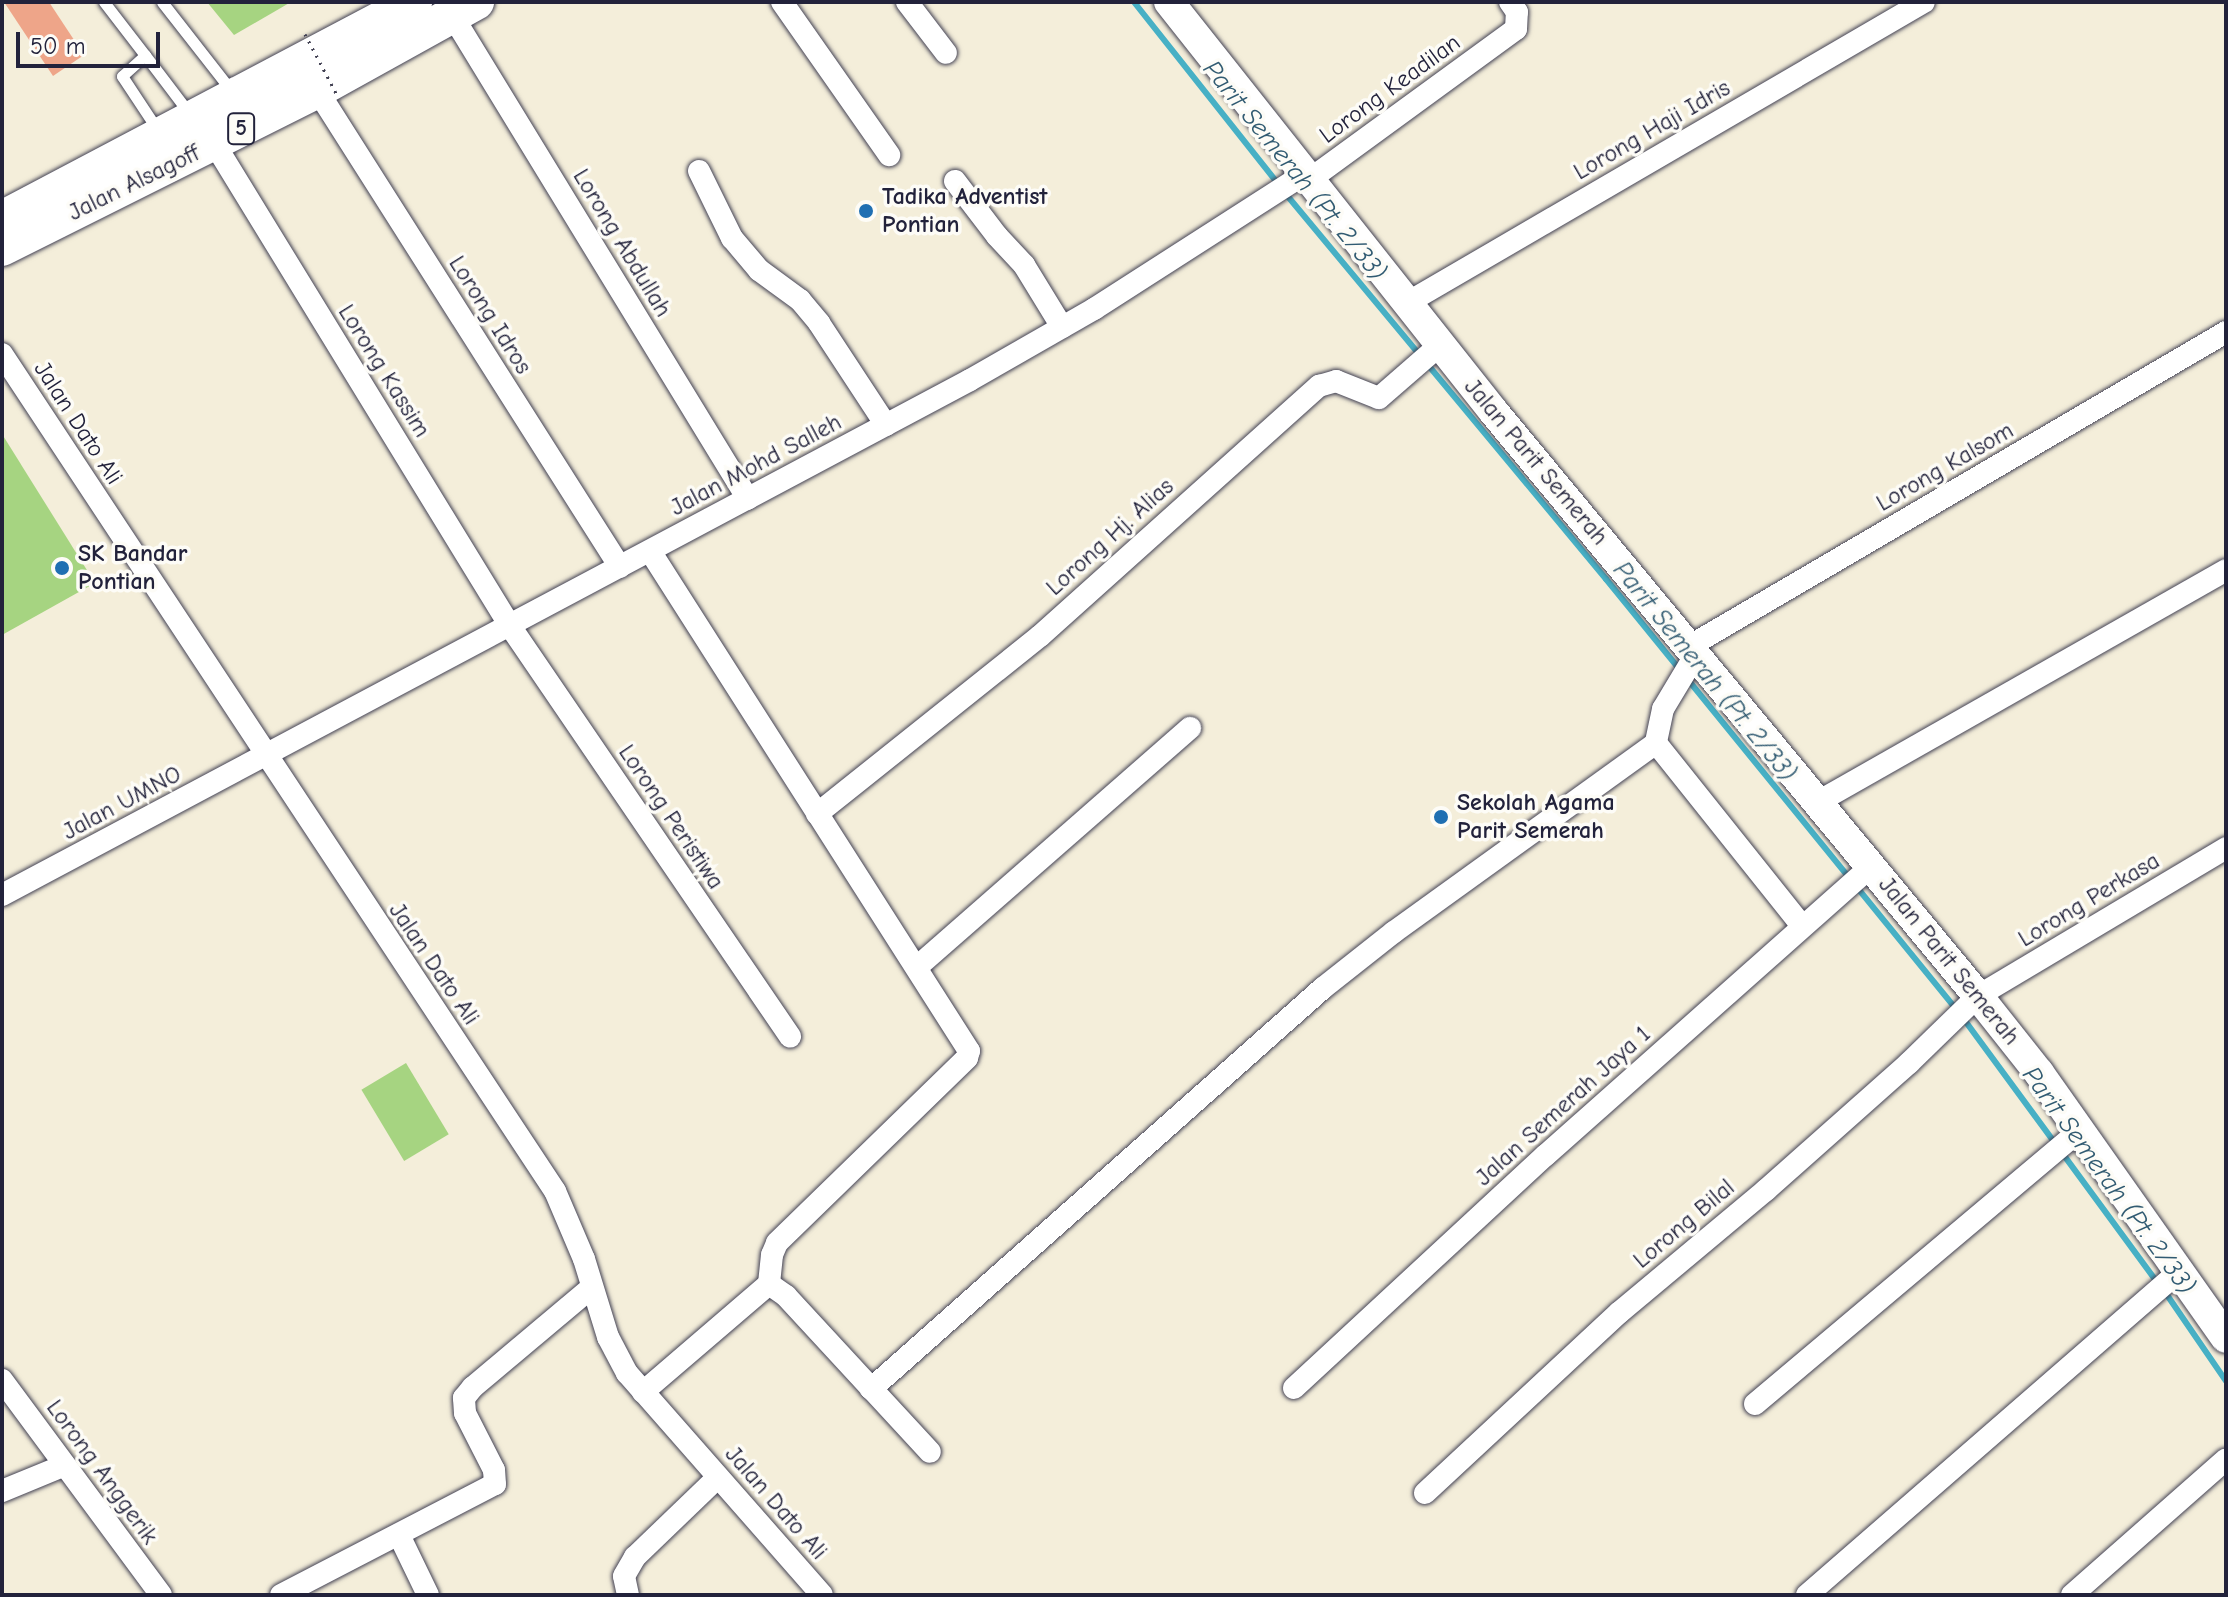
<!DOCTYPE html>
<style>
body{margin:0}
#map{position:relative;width:2228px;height:1597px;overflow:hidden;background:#f4eeda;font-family:"Comic Neue",sans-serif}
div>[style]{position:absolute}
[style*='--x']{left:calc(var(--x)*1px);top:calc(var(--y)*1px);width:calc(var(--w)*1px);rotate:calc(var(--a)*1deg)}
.green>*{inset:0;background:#a6d481;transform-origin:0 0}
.stream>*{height:6px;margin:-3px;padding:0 3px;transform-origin:3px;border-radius:3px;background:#47b0c5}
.building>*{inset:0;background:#eea589}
.roads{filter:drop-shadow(0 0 2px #424153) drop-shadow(0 0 2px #424153)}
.service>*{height:11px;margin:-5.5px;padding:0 5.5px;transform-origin:5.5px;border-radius:5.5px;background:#fff}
.minor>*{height:22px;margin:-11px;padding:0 11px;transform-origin:11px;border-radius:11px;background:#fff}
.secondary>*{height:30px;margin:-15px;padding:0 15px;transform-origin:15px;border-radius:15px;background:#fff}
.trunk>*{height:36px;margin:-18px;padding:0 18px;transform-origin:18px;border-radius:18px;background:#fff}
.path-bridge>*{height:3px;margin-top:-1.5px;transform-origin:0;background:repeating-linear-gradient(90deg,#424153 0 2px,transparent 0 8px)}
.dots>*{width:22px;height:22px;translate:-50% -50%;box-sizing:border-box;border:4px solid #fdfcf7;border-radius:50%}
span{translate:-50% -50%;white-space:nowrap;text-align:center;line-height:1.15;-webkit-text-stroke:7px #fdfcf7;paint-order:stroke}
.shield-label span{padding:2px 6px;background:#fdfcf7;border:2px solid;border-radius:6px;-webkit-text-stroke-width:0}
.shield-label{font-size:22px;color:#22223b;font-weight:700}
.street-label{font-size:24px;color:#22223b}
.poi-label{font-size:24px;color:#22223b;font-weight:700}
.left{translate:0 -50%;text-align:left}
.water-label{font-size:26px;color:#315b72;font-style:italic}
.frame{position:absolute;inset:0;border:4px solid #22223b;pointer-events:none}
.scale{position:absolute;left:16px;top:32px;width:144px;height:36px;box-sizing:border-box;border:4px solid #22223b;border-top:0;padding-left:10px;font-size:24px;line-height:28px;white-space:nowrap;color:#22223b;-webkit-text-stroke:6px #fdfcf7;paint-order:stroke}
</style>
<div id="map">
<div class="green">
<div style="clip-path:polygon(207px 2px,291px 2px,234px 35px)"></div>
<div style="clip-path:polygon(2px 434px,95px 583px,2px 635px)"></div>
<div style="left:406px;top:1063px;width:83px;height:52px;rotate:59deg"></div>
</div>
<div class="stream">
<div style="--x:1134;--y:2;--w:232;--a:51.6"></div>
<div style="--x:1285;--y:193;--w:502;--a:50.25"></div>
<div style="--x:1606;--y:579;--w:554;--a:50.86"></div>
<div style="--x:1963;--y:1018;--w:329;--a:53.7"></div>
<div style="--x:2165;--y:1292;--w:108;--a:55.6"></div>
</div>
<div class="building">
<div style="clip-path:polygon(4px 2px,49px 2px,84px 55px,53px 76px)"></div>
</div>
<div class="roads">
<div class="service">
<div style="--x:104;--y:2;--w:67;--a:52.3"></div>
<div style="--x:162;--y:2;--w:117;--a:52"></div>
<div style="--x:159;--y:132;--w:67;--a:-123.5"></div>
<div style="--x:122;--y:76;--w:31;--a:-42"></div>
<div style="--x:145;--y:55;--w:73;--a:52.8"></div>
</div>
<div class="minor">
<div style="--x:782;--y:2;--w:187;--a:55"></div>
<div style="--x:907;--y:2;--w:64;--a:52.6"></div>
<div style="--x:452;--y:15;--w:567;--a:58.55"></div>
<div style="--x:317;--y:90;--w:565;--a:57.58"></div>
<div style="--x:214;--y:143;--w:566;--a:58.5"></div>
<div style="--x:510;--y:626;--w:497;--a:55.7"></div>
<div style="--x:699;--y:171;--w:75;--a:63.8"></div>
<div style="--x:732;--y:238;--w:42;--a:49.8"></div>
<div style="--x:759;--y:270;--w:51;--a:36.2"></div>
<div style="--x:800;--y:300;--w:30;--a:50"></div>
<div style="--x:819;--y:323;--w:122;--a:56.7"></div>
<div style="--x:1309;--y:180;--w:256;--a:-36.1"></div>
<div style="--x:1516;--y:29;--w:17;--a:-87"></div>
<div style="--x:1517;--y:12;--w:12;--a:-125"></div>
<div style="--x:955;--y:181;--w:69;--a:52.6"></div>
<div style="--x:997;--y:236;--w:40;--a:47"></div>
<div style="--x:1024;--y:265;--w:73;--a:58.5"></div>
<div style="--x:1407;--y:303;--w:598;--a:-30.21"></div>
<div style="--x:2;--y:354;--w:1003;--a:56.55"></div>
<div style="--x:555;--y:1191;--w:74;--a:66.9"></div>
<div style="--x:584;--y:1259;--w:82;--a:72.9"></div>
<div style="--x:608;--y:1337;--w:41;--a:62.2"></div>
<div style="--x:627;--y:1373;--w:295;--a:48.7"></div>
<div style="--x:650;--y:551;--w:593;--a:57.46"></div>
<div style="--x:969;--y:1051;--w:7;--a:106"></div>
<div style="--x:967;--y:1058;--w:265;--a:135.8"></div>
<div style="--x:777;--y:1243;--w:13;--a:113"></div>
<div style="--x:772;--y:1255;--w:29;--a:96"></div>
<div style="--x:1690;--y:646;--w:621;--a:-30.36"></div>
<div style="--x:1696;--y:654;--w:64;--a:121"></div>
<div style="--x:1663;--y:709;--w:35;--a:102"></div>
<div style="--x:1656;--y:743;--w:234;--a:51.4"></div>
<div style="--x:1818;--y:802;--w:469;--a:-29.6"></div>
<div style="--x:817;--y:814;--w:285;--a:-38.6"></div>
<div style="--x:1040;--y:636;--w:375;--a:-41.9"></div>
<div style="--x:1319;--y:386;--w:18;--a:-16"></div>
<div style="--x:1336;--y:381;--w:46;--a:21.6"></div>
<div style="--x:1379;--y:398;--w:81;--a:-41"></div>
<div style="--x:2;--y:895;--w:1096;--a:-28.01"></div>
<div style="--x:970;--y:380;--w:143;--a:-29.8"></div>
<div style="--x:1094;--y:309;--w:250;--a:-32.7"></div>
<div style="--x:917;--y:967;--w:363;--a:-41.2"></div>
<div style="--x:2;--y:1380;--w:267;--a:53.5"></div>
<div style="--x:1294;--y:1388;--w:343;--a:-42.8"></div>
<div style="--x:1546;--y:1155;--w:436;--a:-41.6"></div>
<div style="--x:871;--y:1389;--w:604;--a:-41.58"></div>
<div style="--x:1323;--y:988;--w:90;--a:-38.3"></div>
<div style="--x:1394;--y:932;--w:323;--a:-35.8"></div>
<div style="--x:643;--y:1392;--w:166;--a:-40.6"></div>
<div style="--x:769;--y:1284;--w:21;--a:35"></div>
<div style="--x:786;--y:1296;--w:212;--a:47.3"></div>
<div style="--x:1755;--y:1404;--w:424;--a:-40.1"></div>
<div style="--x:2;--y:1491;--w:68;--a:-22.4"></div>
<div style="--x:1425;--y:1493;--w:266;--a:-42.9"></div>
<div style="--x:1620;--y:1312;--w:190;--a:-39.9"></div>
<div style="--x:1766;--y:1190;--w:191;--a:-41.6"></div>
<div style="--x:1909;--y:1063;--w:96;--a:-44.2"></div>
<div style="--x:1978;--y:996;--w:289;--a:-30.8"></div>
<div style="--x:399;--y:1535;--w:67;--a:64.2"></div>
<div style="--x:281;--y:1595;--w:241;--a:-27.4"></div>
<div style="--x:495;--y:1484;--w:14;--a:-94"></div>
<div style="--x:494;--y:1470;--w:64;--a:-117"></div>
<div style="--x:465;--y:1413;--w:15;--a:-94"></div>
<div style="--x:464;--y:1398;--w:14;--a:-51"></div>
<div style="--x:473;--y:1387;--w:154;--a:-40"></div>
<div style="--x:628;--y:1595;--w:19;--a:-102"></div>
<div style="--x:624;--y:1576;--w:22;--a:-60"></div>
<div style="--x:635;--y:1557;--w:115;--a:-43.9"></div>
<div style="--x:1807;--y:1595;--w:493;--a:-41"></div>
<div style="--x:2072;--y:1595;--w:205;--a:-41.4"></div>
</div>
<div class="secondary">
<div style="--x:1169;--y:2;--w:522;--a:51.61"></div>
<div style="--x:1493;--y:411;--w:760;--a:50.34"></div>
<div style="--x:1978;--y:996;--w:98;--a:51.6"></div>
<div style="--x:2039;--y:1073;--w:324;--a:54.8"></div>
</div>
<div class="trunk">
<div style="--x:2;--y:219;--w:466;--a:-27.8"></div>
<div style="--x:2;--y:248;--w:352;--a:-26.6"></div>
<div style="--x:317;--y:90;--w:182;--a:-29"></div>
</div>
</div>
<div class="path-bridge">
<div style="--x:305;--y:34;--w:67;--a:62.3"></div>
</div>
<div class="dots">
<div style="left:866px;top:211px;background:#1f6fb2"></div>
<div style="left:62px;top:568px;background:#1f6fb2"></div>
<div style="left:1441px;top:817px;background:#1f6fb2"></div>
</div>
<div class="shield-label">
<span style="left:241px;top:129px">5</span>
</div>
<div class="street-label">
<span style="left:1390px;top:89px;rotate:-36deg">Lorong Keadilan</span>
<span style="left:1652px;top:130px;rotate:-30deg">Lorong Haji Idris</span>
<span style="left:134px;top:183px;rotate:-26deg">Jalan Alsagoff</span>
<span style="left:622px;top:243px;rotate:59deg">Lorong Abdullah</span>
<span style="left:490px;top:315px;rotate:58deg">Lorong Idros</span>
<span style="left:384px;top:371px;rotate:58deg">Lorong Kassim</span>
<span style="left:78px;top:423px;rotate:57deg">Jalan Dato Ali</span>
<span style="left:1536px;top:462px;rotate:50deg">Jalan Parit Semerah</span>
<span style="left:756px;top:465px;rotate:-28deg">Jalan Mohd Salleh</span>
<span style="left:1945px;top:467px;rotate:-30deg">Lorong Kalsom</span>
<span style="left:1110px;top:537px;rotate:-42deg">Lorong Hj. Alias</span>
<span style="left:122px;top:803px;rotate:-28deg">Jalan UMNO</span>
<span style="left:671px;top:817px;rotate:56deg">Lorong Peristiwa</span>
<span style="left:2089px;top:900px;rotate:-31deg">Lorong Perkasa</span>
<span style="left:1949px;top:961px;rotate:51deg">Jalan Parit Semerah</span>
<span style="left:434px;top:964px;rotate:56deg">Jalan Dato Ali</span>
<span style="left:1563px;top:1106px;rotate:-42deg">Jalan Semerah Jaya 1</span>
<span style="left:1684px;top:1224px;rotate:-40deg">Lorong Bilal</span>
<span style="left:102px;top:1472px;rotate:54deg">Lorong Anggerik</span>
<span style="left:776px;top:1503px;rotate:49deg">Jalan Dato Ali</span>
</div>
<div class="poi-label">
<span class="left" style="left:882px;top:211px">Tadika Adventist<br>Pontian</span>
<span class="left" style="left:78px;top:568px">SK Bandar<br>Pontian</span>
<span class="left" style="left:1457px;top:817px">Sekolah Agama<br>Parit Semerah</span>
</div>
<div class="water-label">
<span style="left:1294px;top:171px;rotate:51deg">Parit Semerah (Pt. 2/33)</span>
<span style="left:1704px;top:672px;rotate:51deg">Parit Semerah (Pt. 2/33)</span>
<span style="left:2108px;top:1181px;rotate:54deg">Parit Semerah (Pt. 2/33)</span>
</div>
<div class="frame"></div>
<div class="scale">50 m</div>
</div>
